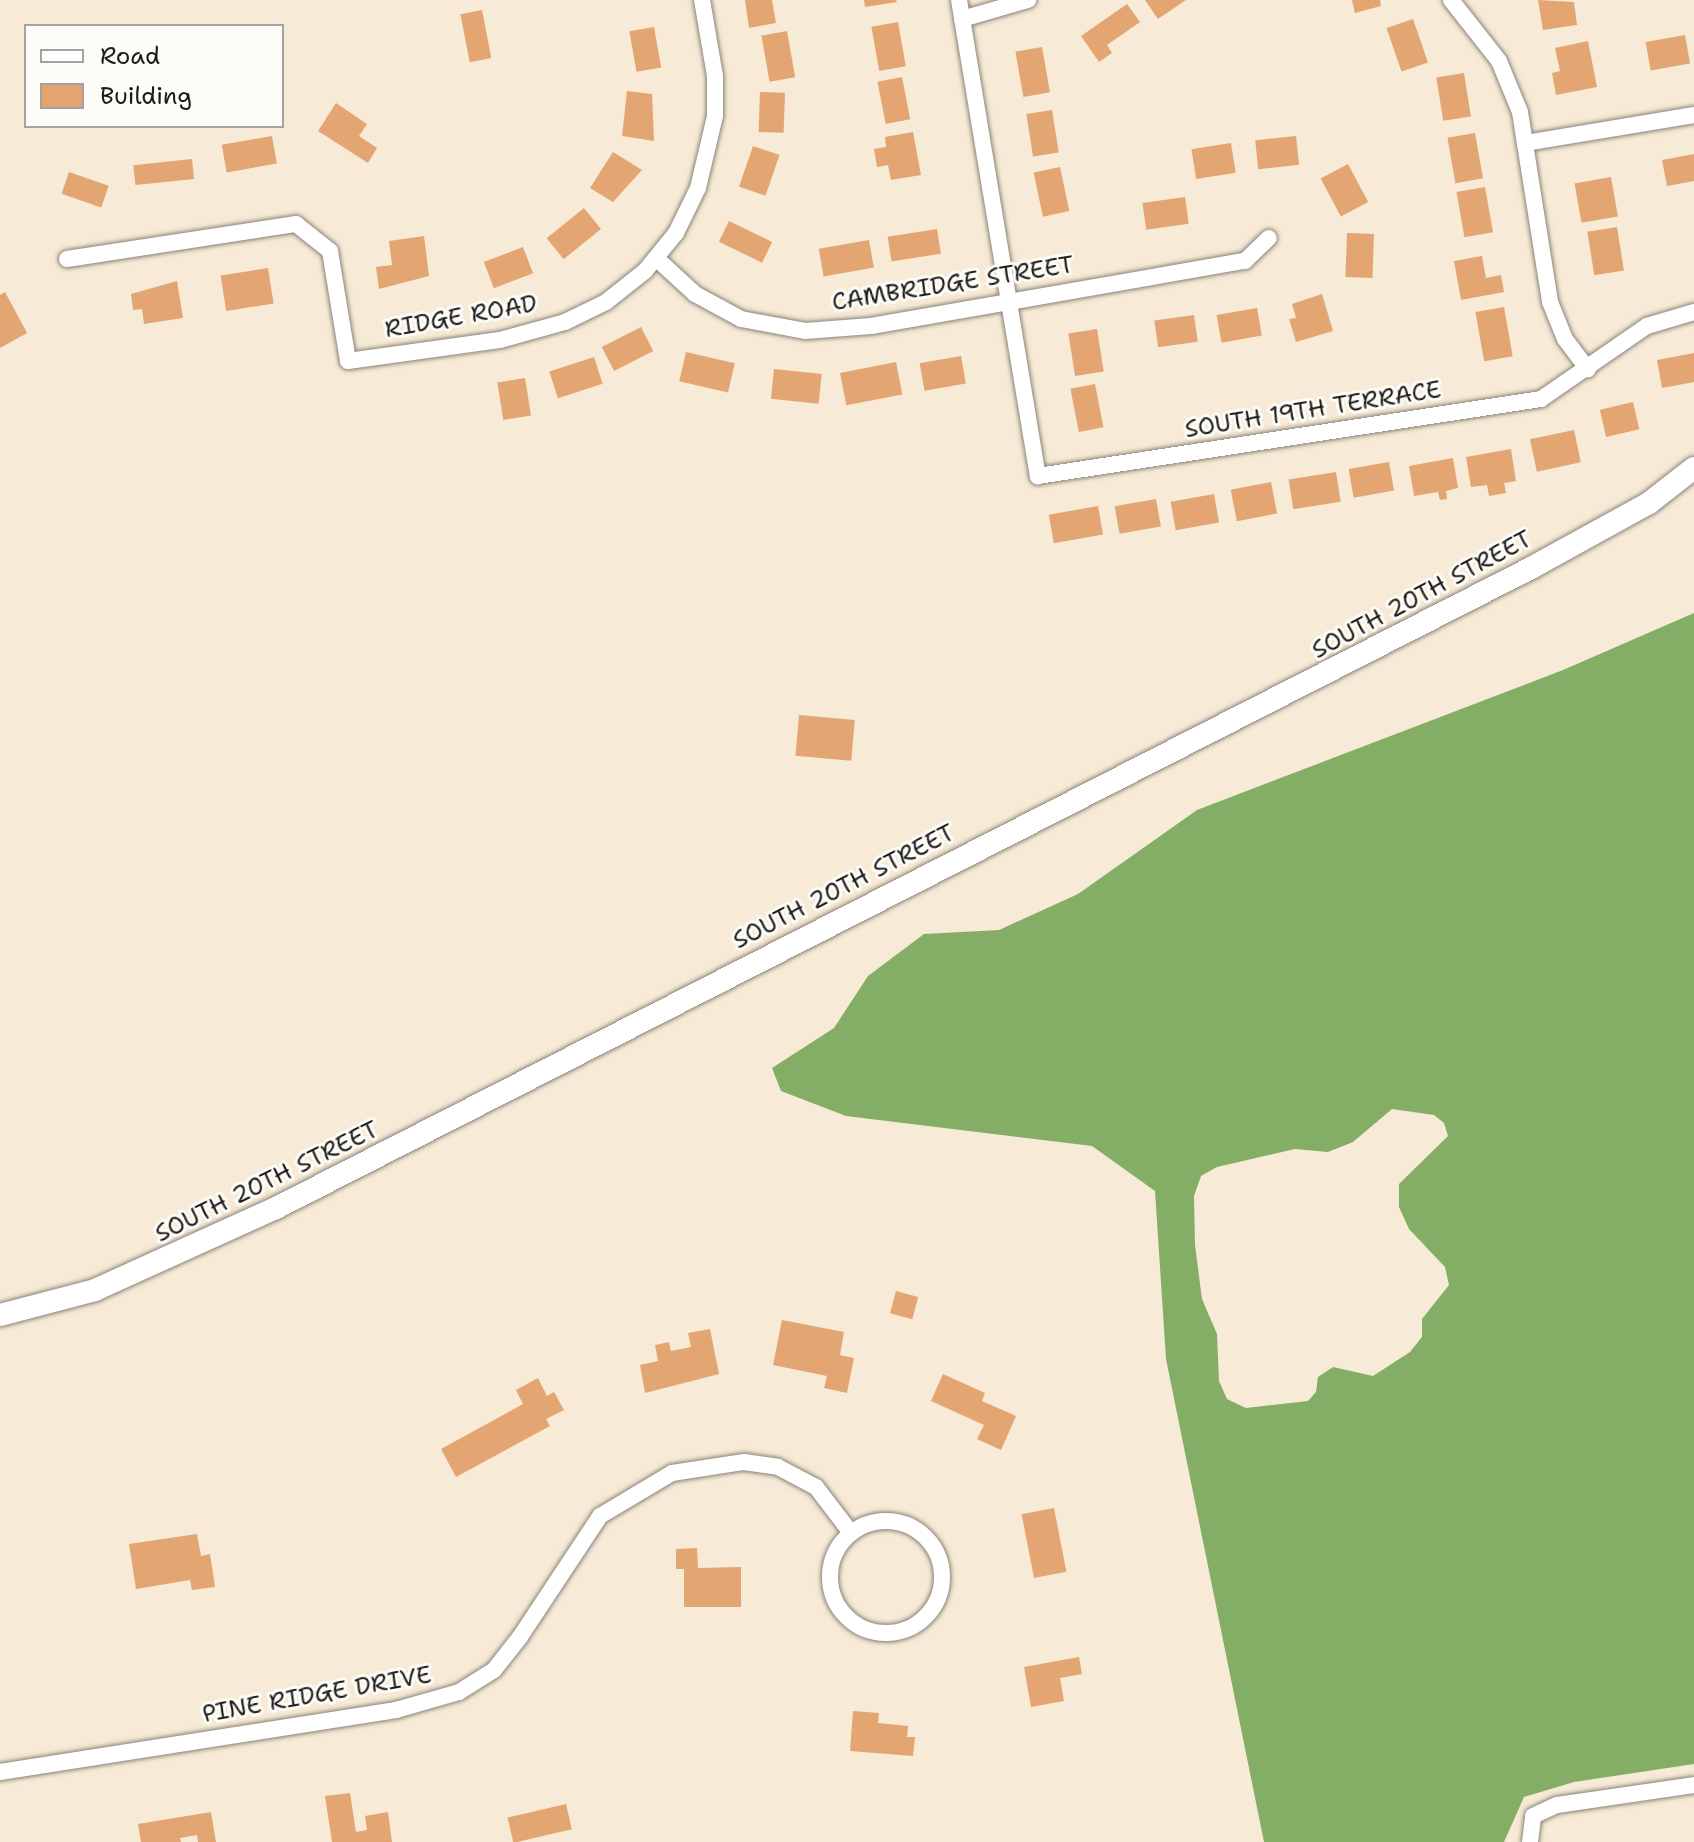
<!DOCTYPE html>
<style>
body{margin:0}
#map{position:relative;width:1694px;height:1842px;overflow:hidden;background:#f7ead6;font-family:"Shantell Sans",sans-serif}
div>[style]{position:absolute}
[style*='--x']{left:calc(var(--x)*1px);top:calc(var(--y)*1px);width:calc(var(--w)*1px);rotate:calc(var(--a)*1deg)}
.forest>*{inset:0;background:#84ae66}
.building>*{inset:0;background:#e3a572;transform-origin:0 0}
.roads{filter:drop-shadow(0 0 2px #8a8379) drop-shadow(0 0 2px #8a8379)}
.street>*{height:16px;margin:-8px;padding:0 8px;transform-origin:8px;border-radius:8px;background:#fff}
.street>.ring{margin:-8px;padding:0;box-sizing:content-box;background:none;border:16px solid #fff;border-radius:50%}
.secondary>*{height:22px;margin:-11px;padding:0 11px;transform-origin:11px;border-radius:11px;background:#fff}
span{translate:-50% -50%;white-space:nowrap;text-align:center;line-height:1.15;-webkit-text-stroke:6px #fdfcf7;paint-order:stroke}
.street-label{font-size:24px;color:#1c1c1c}
.legend{position:absolute;left:24px;top:24px;width:260px;height:104px;box-sizing:border-box;background:#fdfcf7;border:2px solid #a3a29f;margin:0;padding:10px 14px;list-style:none;font-size:24px;color:#1c1c1c}
.legend li{display:flex;align-items:center;gap:16px;height:40px}
.legend b{width:40px;border:2px solid #a3a29f}
</style>
<div id="map">
<div class="forest">
<div style="clip-path:polygon(evenodd,1694px 613px,1694px 1764px,1574px 1782px,1524px 1797px,1504px 1842px,1264px 1842px,1166px 1359px,1155px 1191px,1092px 1146px,846px 1116px,781px 1091px,772px 1068px,834px 1028px,868px 976px,924px 934px,999px 930px,1078px 894px,1197px 810px,1563px 670px,1694px 613px,1392px 1109px,1434px 1115px,1444px 1123px,1448px 1136px,1399px 1184px,1399px 1207px,1409px 1229px,1445px 1267px,1449px 1285px,1422px 1319px,1422px 1337px,1410px 1352px,1373px 1376px,1333px 1367px,1318px 1377px,1316px 1392px,1308px 1401px,1246px 1408px,1227px 1399px,1219px 1381px,1217px 1334px,1202px 1299px,1195px 1245px,1194px 1196px,1201px 1176px,1217px 1167px,1295px 1149px,1328px 1152px,1353px 1142px,1392px 1109px)"></div>
</div>
<div class="building">
<div style="clip-path:polygon(745px 0,772px 0,776px 23px,749px 28px)"></div>
<div style="clip-path:polygon(864px 0,896px 0,897px 2px,865px 7px)"></div>
<div style="clip-path:polygon(1145px 0,1186px 0,1158px 19px)"></div>
<div style="clip-path:polygon(1352px 0,1380px 0,1381px 6px,1355px 13px)"></div>
<div style="clip-path:polygon(1538px 0,1574px 2px,1577px 25px,1543px 30px)"></div>
<div style="clip-path:polygon(1127px 4px,1140px 22px,1107px 45px,1112px 53px,1099px 62px,1081px 36px)"></div>
<div style="left:482px;top:10px;width:49px;height:22px;rotate:79deg"></div>
<div style="left:1413px;top:19px;width:46px;height:28px;rotate:71deg"></div>
<div style="left:898px;top:22px;width:45px;height:27px;rotate:80deg"></div>
<div style="left:654px;top:27px;width:41px;height:25px;rotate:80deg"></div>
<div style="left:787px;top:31px;width:47px;height:26px;rotate:80deg"></div>
<div style="left:1685px;top:35px;width:29px;height:40px;rotate:80deg"></div>
<div style="clip-path:polygon(1588px 41px,1597px 87px,1556px 95px,1552px 73px,1560px 71px,1555px 48px)"></div>
<div style="left:1042px;top:47px;width:46px;height:27px;rotate:80deg"></div>
<div style="left:1464px;top:73px;width:44px;height:28px;rotate:81deg"></div>
<div style="left:902px;top:77px;width:43px;height:25px;rotate:79deg"></div>
<div style="clip-path:polygon(627px 91px,652px 94px,654px 141px,622px 136px)"></div>
<div style="left:760px;top:92px;width:25px;height:40px;rotate:2deg"></div>
<div style="clip-path:polygon(336px 103px,367px 124px,359px 136px,377px 148px,368px 163px,318px 131px)"></div>
<div style="left:1052px;top:110px;width:43px;height:26px;rotate:81deg"></div>
<div style="clip-path:polygon(913px 132px,921px 175px,891px 180px,888px 165px,877px 167px,874px 149px,886px 147px,885px 137px)"></div>
<div style="left:1475px;top:133px;width:46px;height:28px;rotate:80deg"></div>
<div style="left:272px;top:136px;width:28px;height:51px;rotate:80deg"></div>
<div style="left:1296px;top:136px;width:29px;height:41px;rotate:84deg"></div>
<div style="left:1231px;top:143px;width:30px;height:40px;rotate:81deg"></div>
<div style="left:753px;top:146px;width:28px;height:43px;rotate:19deg"></div>
<div style="clip-path:polygon(613px 152px,642px 170px,613px 202px,590px 188px)"></div>
<div style="clip-path:polygon(1694px 154px,1694px 181px,1667px 186px,1662px 160px)"></div>
<div style="left:192px;top:159px;width:20px;height:59px;rotate:84deg"></div>
<div style="left:1348px;top:164px;width:43px;height:31px;rotate:62deg"></div>
<div style="left:1060px;top:167px;width:45px;height:27px;rotate:78deg"></div>
<div style="left:69px;top:172px;width:42px;height:23px;rotate:19deg"></div>
<div style="left:1611px;top:177px;width:40px;height:37px;rotate:80deg"></div>
<div style="left:1485px;top:187px;width:46px;height:29px;rotate:80deg"></div>
<div style="left:1185px;top:197px;width:27px;height:43px;rotate:82deg"></div>
<div style="left:584px;top:208px;width:27px;height:48px;rotate:51deg"></div>
<div style="left:729px;top:221px;width:48px;height:23px;rotate:26deg"></div>
<div style="left:1617px;top:227px;width:44px;height:30px;rotate:81deg"></div>
<div style="left:937px;top:229px;width:25px;height:50px;rotate:81deg"></div>
<div style="left:1347px;top:233px;width:27px;height:44px;rotate:2deg"></div>
<div style="clip-path:polygon(424px 236px,429px 276px,379px 289px,376px 267px,392px 265px,389px 241px)"></div>
<div style="left:869px;top:240px;width:28px;height:51px;rotate:80deg"></div>
<div style="left:523px;top:247px;width:28px;height:42px;rotate:69deg"></div>
<div style="clip-path:polygon(1482px 256px,1486px 278px,1501px 275px,1504px 292px,1461px 300px,1454px 261px)"></div>
<div style="left:268px;top:268px;width:36px;height:48px;rotate:81deg"></div>
<div style="clip-path:polygon(177px 281px,183px 318px,144px 324px,142px 309px,133px 310px,131px 294px)"></div>
<div style="clip-path:polygon(5px 292px,27px 333px,0 348px,0 295px)"></div>
<div style="clip-path:polygon(1322px 294px,1333px 331px,1296px 342px,1289px 319px,1296px 318px,1292px 304px)"></div>
<div style="left:1504px;top:307px;width:50px;height:29px;rotate:80deg"></div>
<div style="left:1257px;top:308px;width:28px;height:41px;rotate:80deg"></div>
<div style="left:1194px;top:315px;width:27px;height:40px;rotate:82deg"></div>
<div style="left:641px;top:327px;width:27px;height:44px;rotate:63deg"></div>
<div style="left:1097px;top:329px;width:43px;height:29px;rotate:81deg"></div>
<div style="left:686px;top:352px;width:50px;height:30px;rotate:13deg"></div>
<div style="clip-path:polygon(1694px 353px,1694px 382px,1662px 388px,1657px 360px)"></div>
<div style="left:961px;top:356px;width:28px;height:42px;rotate:80deg"></div>
<div style="left:594px;top:357px;width:28px;height:47px;rotate:72deg"></div>
<div style="left:896px;top:362px;width:33px;height:57px;rotate:79deg"></div>
<div style="left:774px;top:369px;width:48px;height:30px;rotate:6deg"></div>
<div style="left:525px;top:378px;width:38px;height:28px;rotate:81deg"></div>
<div style="left:1095px;top:384px;width:44px;height:25px;rotate:79deg"></div>
<div style="left:1633px;top:402px;width:28px;height:34px;rotate:77deg"></div>
<div style="left:1574px;top:430px;width:33px;height:45px;rotate:78deg"></div>
<div style="clip-path:polygon(1511px 449px,1516px 481px,1504px 483px,1506px 493px,1489px 496px,1487px 485px,1471px 487px,1466px 457px)"></div>
<div style="clip-path:polygon(1453px 458px,1458px 488px,1446px 491px,1447px 499px,1440px 500px,1438px 492px,1414px 496px,1409px 466px)"></div>
<div style="left:1389px;top:462px;width:29px;height:41px;rotate:80deg"></div>
<div style="left:1336px;top:472px;width:30px;height:48px;rotate:81deg"></div>
<div style="left:1271px;top:482px;width:32px;height:41px;rotate:79deg"></div>
<div style="left:1214px;top:494px;width:29px;height:44px;rotate:80deg"></div>
<div style="left:1156px;top:499px;width:28px;height:42px;rotate:80deg"></div>
<div style="left:1098px;top:506px;width:29px;height:50px;rotate:80deg"></div>
<div style="left:799px;top:715px;width:56px;height:41px;rotate:5deg"></div>
<div style="left:896px;top:1291px;width:23px;height:23px;rotate:15deg"></div>
<div style="clip-path:polygon(782px 1320px,844px 1332px,840px 1355px,854px 1358px,847px 1393px,824px 1388px,827px 1376px,773px 1365px)"></div>
<div style="clip-path:polygon(710px 1329px,719px 1374px,645px 1393px,640px 1365px,658px 1361px,655px 1345px,669px 1342px,671px 1351px,691px 1347px,688px 1333px)"></div>
<div style="clip-path:polygon(943px 1374px,985px 1393px,982px 1401px,1016px 1416px,1001px 1450px,977px 1439px,984px 1425px,931px 1401px)"></div>
<div style="clip-path:polygon(538px 1378px,547px 1396px,554px 1392px,564px 1410px,546px 1419px,550px 1426px,456px 1477px,441px 1449px,523px 1404px,516px 1390px)"></div>
<div style="left:1054px;top:1508px;width:65px;height:33px;rotate:79deg"></div>
<div style="clip-path:polygon(197px 1534px,201px 1556px,210px 1554px,215px 1587px,192px 1590px,190px 1580px,136px 1589px,129px 1544px)"></div>
<div style="clip-path:polygon(697px 1548px,698px 1568px,741px 1567px,741px 1607px,684px 1607px,684px 1569px,676px 1569px,676px 1549px)"></div>
<div style="clip-path:polygon(1079px 1657px,1082px 1674px,1060px 1678px,1064px 1701px,1031px 1707px,1024px 1667px)"></div>
<div style="clip-path:polygon(853px 1711px,879px 1713px,878px 1723px,908px 1726px,907px 1737px,915px 1737px,913px 1756px,850px 1751px)"></div>
<div style="clip-path:polygon(350px 1793px,356px 1832px,367px 1830px,365px 1816px,388px 1812px,392px 1842px,332px 1842px,325px 1796px)"></div>
<div style="left:566px;top:1804px;width:26px;height:60px;rotate:77deg"></div>
<div style="clip-path:polygon(211px 1812px,216px 1842px,198px 1842px,197px 1835px,180px 1838px,181px 1842px,141px 1842px,138px 1824px)"></div>
</div>
<div class="roads">
<div class="street">
<div style="--x:959;--y:0;--w:483;--a:80.6"></div>
<div style="--x:1038;--y:476;--w:509;--a:-8.7"></div>
<div style="--x:1541;--y:399;--w:129;--a:-34.6"></div>
<div style="--x:1647;--y:326;--w:49;--a:-16.6"></div>
<div style="--x:1451;--y:0;--w:78;--a:51.8"></div>
<div style="--x:1499;--y:61;--w:55;--a:67.6"></div>
<div style="--x:1520;--y:112;--w:192;--a:81"></div>
<div style="--x:1550;--y:302;--w:40;--a:68"></div>
<div style="--x:1565;--y:339;--w:38;--a:53"></div>
<div style="--x:962;--y:19;--w:69;--a:-16.1"></div>
<div style="--x:1525;--y:143;--w:171;--a:-9.4"></div>
<div style="--x:656;--y:258;--w:53;--a:42.7"></div>
<div style="--x:695;--y:294;--w:52;--a:28.5"></div>
<div style="--x:741;--y:319;--w:65;--a:10.6"></div>
<div style="--x:805;--y:331;--w:66;--a:-4.3"></div>
<div style="--x:871;--y:326;--w:380;--a:-9.9"></div>
<div style="--x:1245;--y:261;--w:33;--a:-44"></div>
<div style="--x:67;--y:259;--w:232;--a:-8.7"></div>
<div style="--x:296;--y:224;--w:43;--a:38.5"></div>
<div style="--x:330;--y:251;--w:111;--a:80.7"></div>
<div style="--x:348;--y:361;--w:153;--a:-7.9"></div>
<div style="--x:500;--y:340;--w:67;--a:-15.5"></div>
<div style="--x:565;--y:322;--w:46;--a:-26"></div>
<div style="--x:606;--y:302;--w:50;--a:-38.5"></div>
<div style="--x:645;--y:271;--w:49;--a:-50.8"></div>
<div style="--x:676;--y:233;--w:50;--a:-63.9"></div>
<div style="--x:698;--y:188;--w:74;--a:-76.7"></div>
<div style="--x:715;--y:116;--w:40;--a:-90"></div>
<div style="--x:715;--y:76;--w:77;--a:-99.7"></div>
<div class="ring" style="left:830px;top:1521px;width:96px;height:96px"></div>
<div style="--x:0;--y:1772;--w:401;--a:-8.9"></div>
<div style="--x:396;--y:1710;--w:66;--a:-15.9"></div>
<div style="--x:459;--y:1692;--w:41;--a:-32.2"></div>
<div style="--x:494;--y:1670;--w:42;--a:-51.8"></div>
<div style="--x:520;--y:1637;--w:145;--a:-56.5"></div>
<div style="--x:600;--y:1516;--w:84;--a:-30.8"></div>
<div style="--x:672;--y:1473;--w:73;--a:-8.7"></div>
<div style="--x:744;--y:1462;--w:34;--a:8"></div>
<div style="--x:778;--y:1467;--w:43;--a:27.8"></div>
<div style="--x:816;--y:1487;--w:58;--a:52.7"></div>
<div style="--x:1530;--y:1842;--w:26;--a:-83"></div>
<div style="--x:1533;--y:1816;--w:26;--a:-25"></div>
<div style="--x:1557;--y:1805;--w:138;--a:-8.3"></div>
</div>
<div class="secondary">
<div style="--x:0;--y:1315;--w:98;--a:-14.7"></div>
<div style="--x:95;--y:1290;--w:199;--a:-24.4"></div>
<div style="--x:276;--y:1208;--w:1409;--a:-27.02"></div>
<div style="--x:1531;--y:568;--w:135;--a:-28.8"></div>
<div style="--x:1649;--y:503;--w:57;--a:-37.9"></div>
</div>
</div>
<div class="street-label">
<span style="left:953px;top:284px;rotate:-9deg">CAMBRIDGE STREET</span>
<span style="left:461px;top:317px;rotate:-10deg">RIDGE ROAD</span>
<span style="left:1313px;top:410px;rotate:-9deg">SOUTH 19TH TERRACE</span>
<span style="left:1422px;top:595px;rotate:-28deg">SOUTH 20TH STREET</span>
<span style="left:844px;top:887px;rotate:-27deg">SOUTH 20TH STREET</span>
<span style="left:267px;top:1182px;rotate:-26deg">SOUTH 20TH STREET</span>
<span style="left:317px;top:1695px;rotate:-10deg">PINE RIDGE DRIVE</span>
</div>
<ul class="legend">
<li><b style="height:10px;background:#fff"></b>Road</li>
<li><b style="height:22px;background:#e3a572"></b>Building</li>
</ul>
</div>
